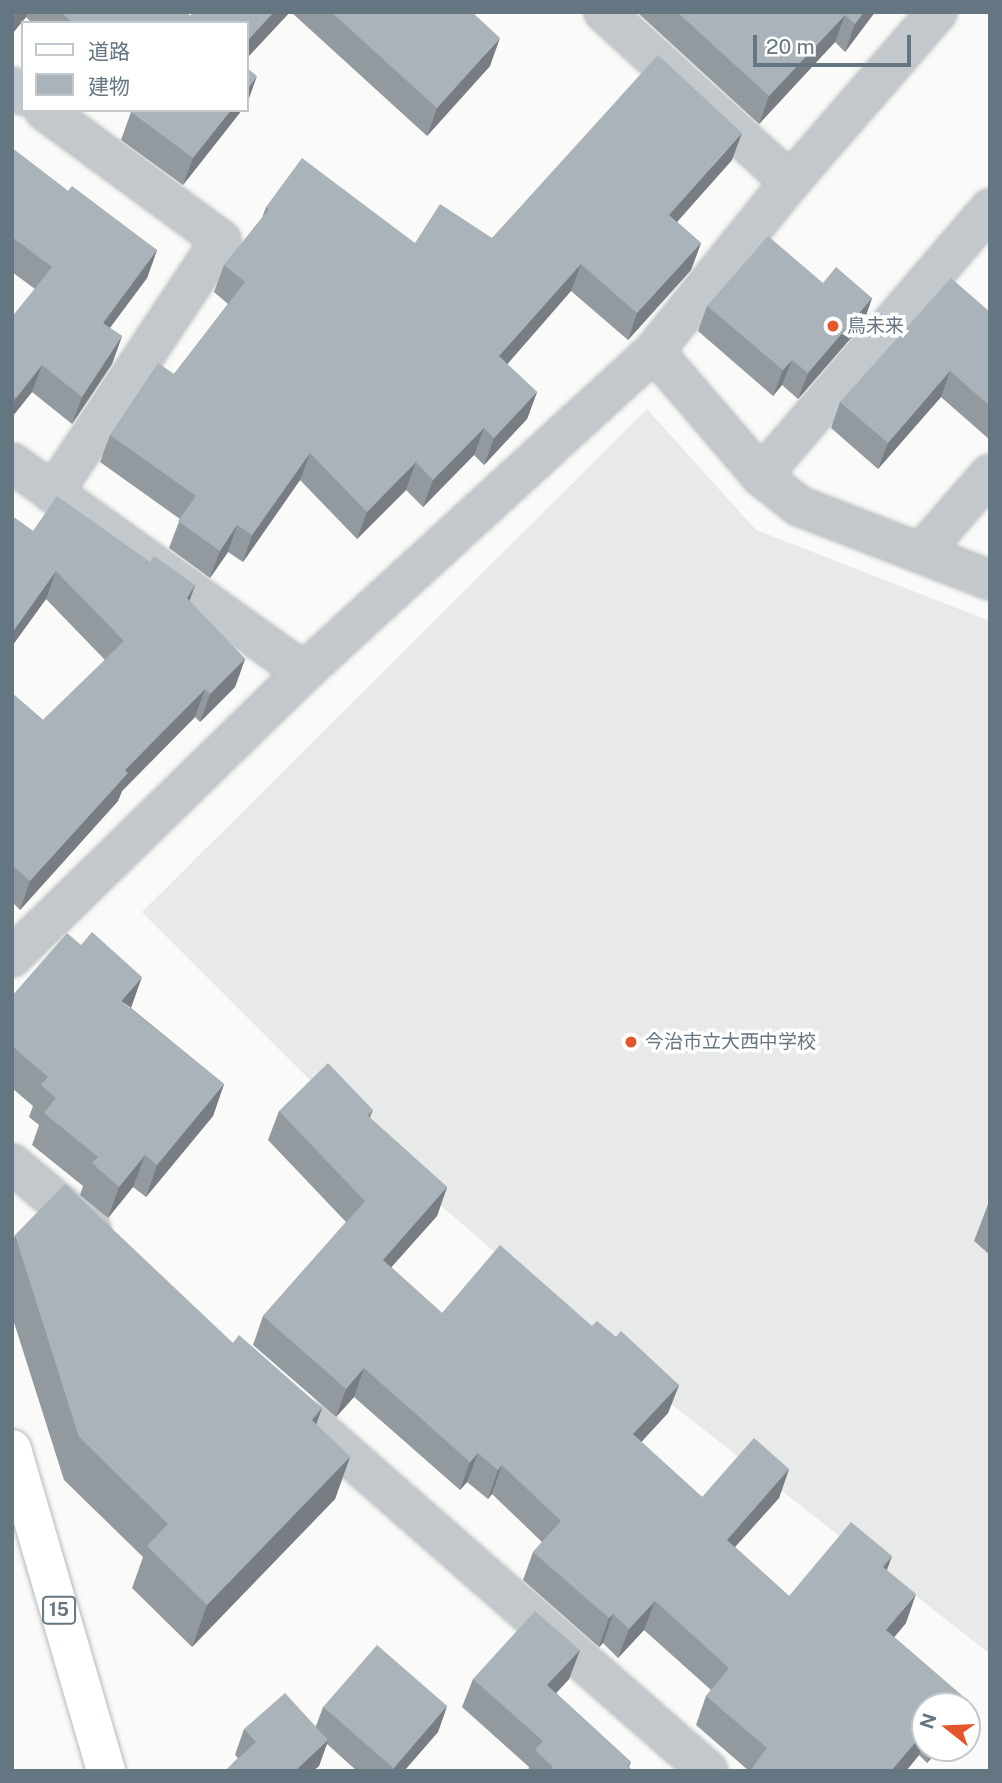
<!DOCTYPE html>
<meta charset="utf-8">
<style>
body{margin:0}
#map{position:relative;width:1002px;height:1783px;overflow:hidden;background:#fafaf8;font-family:"Public Sans","Noto Sans JP",sans-serif}
div>[style]{position:absolute}
[style*='--x']{left:calc(var(--x)*1px);top:calc(var(--y)*1px);width:calc(var(--w)*1px);rotate:calc(var(--a)*1deg)}
.built>*{inset:0;background:#e8e9e9}
.roads{filter:drop-shadow(0 0 2px #b5babe) drop-shadow(0 0 2px #b5babe)}
.minor>*{height:38px;margin:-19px;padding:0 19px;transform-origin:19px;border-radius:19px;background:#c3c8cc}
.primary>*{height:38px;margin:-19px;padding:0 19px;transform-origin:19px;border-radius:19px;background:#fff}
.wall>*{inset:0;background:#929a9f}
.shaded-wall>*{inset:0;background:#777d82}
.building>*{inset:0;background:#aab3b9;transform-origin:0 0}
.dots>*{width:19px;height:19px;translate:-50% -50%;box-sizing:border-box;border:4px solid #fff;border-radius:50%}
span{translate:-50% -50%;white-space:nowrap;text-align:center;line-height:1.15;-webkit-text-stroke:7px #fff;paint-order:stroke}
.shield-label span{padding:2px 5px;background:#fff;border:2px solid;border-radius:5px;-webkit-text-stroke-width:0}
.shield-label{font-size:18px;color:#657683;font-weight:700}
.poi-label{font-size:19px;color:#657683}
.left{translate:0 -50%;text-align:left}
.frame{position:absolute;inset:0;border:14px solid #657683;pointer-events:none}
.legend{position:absolute;left:21px;top:21px;width:228px;height:91px;box-sizing:border-box;background:#fff;border:2px solid #c1c8cd;margin:0;padding:9px 12px;list-style:none;font-size:21px;color:#657683}
.legend li{display:flex;align-items:center;gap:14px;height:35px}
.legend b{width:35px;border:2px solid #c1c8cd}
.north{position:absolute;left:911px;top:1692px;width:70px;height:70px;box-sizing:border-box;background:#fff;border:2px solid #c1c8cd;border-radius:50%;rotate:288deg;font-size:19px;font-weight:700;line-height:28px;text-align:center;color:#657683}
.north::after{content:'';display:block;margin:auto;width:24px;height:32px;background:#e4572e;clip-path:polygon(50% 0,100% 100%,50% 72%,0 100%)}
.scale{position:absolute;left:753px;top:35px;width:158px;height:32px;box-sizing:border-box;border:4px solid #657683;border-top:0;padding-left:9px;font-size:21px;line-height:24px;white-space:nowrap;color:#657683;-webkit-text-stroke:5px #fff;paint-order:stroke}
</style>
<div id="map">
<div class="built">
<div style="clip-path:polygon(647px 409px,756px 530px,990px 621px,990px 1654px,666px 1400px,403px 1173px,142px 912px)"></div>
</div>
<div class="roads">
<div class="minor">
<div style="--x:604;--y:12;--w:252;--a:42.4"></div>
<div style="--x:12;--y:87;--w:14;--a:36"></div>
<div style="--x:44;--y:110;--w:220;--a:36.3"></div>
<div style="--x:221;--y:240;--w:304;--a:123.6"></div>
<div style="--x:654;--y:351;--w:165;--a:49.4"></div>
<div style="--x:761;--y:476;--w:48;--a:38.3"></div>
<div style="--x:799;--y:506;--w:205;--a:21.2"></div>
<div style="--x:12;--y:463;--w:359;--a:35.6"></div>
<div style="--x:761;--y:476;--w:352;--a:-49.4"></div>
<div style="--x:922;--y:552;--w:103;--a:-48.9"></div>
<div style="--x:12;--y:957;--w:408;--a:-44.3"></div>
<div style="--x:304;--y:672;--w:475;--a:-42.5"></div>
<div style="--x:654;--y:351;--w:217;--a:-51.2"></div>
<div style="--x:790;--y:182;--w:225;--a:-49.1"></div>
<div style="--x:12;--y:1164;--w:103;--a:39.9"></div>
<div style="--x:310;--y:1422;--w:529;--a:41.25"></div>
</div>
<div class="primary">
<div style="--x:12;--y:1449;--w:335;--a:73.7"></div>
</div>
</div>
<div class="wall">
<div style="clip-path:polygon(12px 12px,186px 12px,190px 16px,194px 12px,290px 12px,247px 58px,247px 23px,32px 23px,26px 17px,12px 34px)"></div>
<div style="clip-path:polygon(291px 12px,472px 12px,490px 66px,427px 136px)"></div>
<div style="clip-path:polygon(637px 12px,875px 12px,845px 52px,835px 42px,759px 124px)"></div>
<div style="clip-path:polygon(129px 110px,242px 110px,183px 185px,121px 140px,131px 112px)"></div>
<div style="clip-path:polygon(12px 148px,68px 191px,157px 250px,147px 278px,110px 328px,122px 336px,112px 364px,72px 424px,32px 392px,12px 417px,12px 317px,35px 289px,12px 272px)"></div>
<div style="clip-path:polygon(732px 160px,677px 222px,701px 243px,691px 270px,628px 340px,571px 291px,507px 364px,537px 392px,527px 419px,484px 465px,474px 455px,423px 507px,406px 490px,357px 539px,300px 480px,243px 562px,228px 552px,210px 578px,169px 548px,180px 519px,100px 462px,110px 435px,174px 374px,228px 304px,214px 292px,224px 265px,262px 218px,266px 207px,415px 243px,492px 238px)"></div>
<div style="clip-path:polygon(823px 283px,872px 298px,863px 324px,798px 399px,782px 385px,773px 396px,698px 331px,707px 306px)"></div>
<div style="clip-path:polygon(990px 312px,990px 440px,941px 397px,878px 469px,831px 428px,840px 402px)"></div>
<div style="clip-path:polygon(12px 516px,33px 531px,150px 562px,195px 585px,189px 601px,245px 659px,235px 687px,200px 722px,195px 717px,122px 791px,118px 801px,20px 910px,12px 902px,12px 693px,43px 720px,105px 660px,46px 599px,12px 646px)"></div>
<div style="clip-path:polygon(12px 996px,131px 1008px,224px 1084px,213px 1116px,146px 1197px,133px 1187px,108px 1218px,80px 1195px,83px 1186px,32px 1145px,39px 1125px,29px 1117px,33px 1106px,12px 1088px)"></div>
<div style="clip-path:polygon(373px 1110px,370px 1118px,447px 1187px,437px 1216px,391px 1267px,442px 1313px,592px 1326px,616px 1337px,679px 1385px,668px 1413px,641px 1442px,702px 1497px,789px 1469px,779px 1498px,735px 1547px,789px 1596px,892px 1556px,887px 1570px,906px 1623px,894px 1637px,967px 1700px,965px 1706px,925px 1706px,925px 1748px,940px 1748px,927px 1763px,919px 1755px,906px 1771px,749px 1771px,696px 1725px,706px 1696px,711px 1690px,644px 1630px,618px 1658px,603px 1643px,599px 1647px,523px 1580px,533px 1552px,542px 1542px,492px 1494px,488px 1499px,467px 1482px,460px 1490px,354px 1397px,336px 1417px,253px 1345px,263px 1316px,346px 1222px,268px 1140px,279px 1111px)"></div>
<div style="clip-path:polygon(990px 1199px,990px 1255px,974px 1241px)"></div>
<div style="clip-path:polygon(15px 1235px,233px 1343px,322px 1408px,316px 1424px,350px 1457px,335px 1499px,192px 1647px,132px 1588px,143px 1557px,64px 1480px,12px 1316px,12px 1244px)"></div>
<div style="clip-path:polygon(580px 1650px,569px 1679px,556px 1693px,631px 1762px,629px 1767px,633px 1771px,528px 1771px,529px 1767px,462px 1707px,473px 1679px)"></div>
<div style="clip-path:polygon(447px 1706px,438px 1732px,404px 1771px,357px 1771px,327px 1744px,319px 1766px,313px 1771px,225px 1771px,238px 1758px,235px 1755px,244px 1729px,316px 1726px,323px 1707px)"></div>
</div>
<div class="shaded-wall">
<div style="clip-path:polygon(17px 12px,28px 12px,26px 17px,12px 34px,12px 18px)"></div>
<div style="clip-path:polygon(274px 12px,290px 12px,247px 58px,247px 41px)"></div>
<div style="clip-path:polygon(864px 12px,875px 12px,845px 52px,855px 24px)"></div>
<div style="clip-path:polygon(845px 15px,835px 42px,759px 124px,769px 96px)"></div>
<div style="clip-path:polygon(500px 38px,490px 66px,427px 136px,437px 108px)"></div>
<div style="clip-path:polygon(257px 76px,247px 104px,247px 89px)"></div>
<div style="clip-path:polygon(231px 110px,242px 110px,183px 185px,193px 158px)"></div>
<div style="clip-path:polygon(742px 133px,732px 160px,659px 242px,669px 215px)"></div>
<div style="clip-path:polygon(701px 243px,691px 270px,628px 340px,637px 313px)"></div>
<div style="clip-path:polygon(157px 250px,147px 278px,93px 350px,103px 323px)"></div>
<div style="clip-path:polygon(581px 264px,571px 291px,490px 384px,499px 356px)"></div>
<div style="clip-path:polygon(872px 298px,863px 324px,798px 399px,808px 373px)"></div>
<div style="clip-path:polygon(122px 336px,112px 364px,72px 424px,82px 397px)"></div>
<div style="clip-path:polygon(792px 360px,782px 385px,773px 396px,783px 370px)"></div>
<div style="clip-path:polygon(42px 365px,32px 392px,12px 417px,12px 407px,16px 398px)"></div>
<div style="clip-path:polygon(950px 371px,941px 397px,878px 469px,888px 443px)"></div>
<div style="clip-path:polygon(537px 392px,527px 419px,484px 465px,494px 438px)"></div>
<div style="clip-path:polygon(484px 428px,474px 455px,423px 507px,433px 480px)"></div>
<div style="clip-path:polygon(310px 453px,300px 480px,243px 562px,252px 535px)"></div>
<div style="clip-path:polygon(416px 462px,406px 490px,357px 539px,367px 512px)"></div>
<div style="clip-path:polygon(237px 525px,228px 552px,210px 578px,220px 551px)"></div>
<div style="clip-path:polygon(56px 571px,46px 599px,12px 646px,12px 634px,14px 630px)"></div>
<div style="clip-path:polygon(195px 585px,185px 614px,187px 598px)"></div>
<div style="clip-path:polygon(245px 659px,235px 687px,200px 722px,210px 694px)"></div>
<div style="clip-path:polygon(205px 689px,195px 717px,122px 791px,118px 801px,20px 910px,30px 881px,125px 770px)"></div>
<div style="clip-path:polygon(142px 977px,131px 1008px,121px 1001px)"></div>
<div style="clip-path:polygon(224px 1084px,213px 1116px,146px 1197px,157px 1165px)"></div>
<div style="clip-path:polygon(145px 1155px,133px 1187px,108px 1218px,119px 1187px)"></div>
<div style="clip-path:polygon(447px 1187px,437px 1216px,372px 1289px,383px 1260px)"></div>
<div style="clip-path:polygon(364px 1368px,354px 1397px,336px 1417px,346px 1389px)"></div>
<div style="clip-path:polygon(679px 1385px,668px 1413px,622px 1463px,633px 1434px)"></div>
<div style="clip-path:polygon(322px 1408px,307px 1450px,312px 1420px)"></div>
<div style="clip-path:polygon(478px 1453px,467px 1482px,460px 1490px,470px 1462px)"></div>
<div style="clip-path:polygon(350px 1457px,335px 1499px,192px 1647px,207px 1605px)"></div>
<div style="clip-path:polygon(502px 1465px,492px 1494px,488px 1499px,498px 1470px)"></div>
<div style="clip-path:polygon(789px 1469px,779px 1498px,716px 1568px,727px 1540px)"></div>
<div style="clip-path:polygon(892px 1556px,881px 1584px,883px 1567px)"></div>
<div style="clip-path:polygon(916px 1594px,906px 1623px,876px 1659px,886px 1630px)"></div>
<div style="clip-path:polygon(655px 1601px,644px 1630px,618px 1658px,629px 1629px)"></div>
<div style="clip-path:polygon(613px 1614px,603px 1643px,599px 1647px,609px 1618px)"></div>
<div style="clip-path:polygon(580px 1650px,569px 1679px,537px 1714px,547px 1685px)"></div>
<div style="clip-path:polygon(447px 1706px,438px 1732px,404px 1771px,392px 1771px)"></div>
<div style="clip-path:polygon(925px 1731px,925px 1738px,919px 1755px,906px 1771px,891px 1771px)"></div>
<div style="clip-path:polygon(328px 1740px,319px 1766px,313px 1771px,295px 1771px)"></div>
<div style="clip-path:polygon(933px 1748px,940px 1748px,927px 1763px)"></div>
</div>
<div class="building">
<div style="clip-path:polygon(61px 12px,186px 12px,190px 16px,194px 12px,274px 12px,247px 41px,247px 23px,73px 23px)"></div>
<div style="clip-path:polygon(331px 12px,472px 12px,500px 38px,437px 108px)"></div>
<div style="clip-path:polygon(677px 12px,864px 12px,855px 24px,845px 15px,769px 96px)"></div>
<div style="clip-path:polygon(658px 55px,742px 133px,669px 215px,701px 243px,637px 313px,581px 264px,499px 356px,537px 392px,494px 438px,484px 428px,433px 480px,416px 462px,367px 512px,310px 453px,252px 535px,237px 525px,220px 551px,178px 521px,196px 496px,110px 435px,158px 363px,174px 374px,245px 282px,224px 265px,269px 209px,266px 207px,302px 158px,415px 243px,440px 204px,492px 238px)"></div>
<div style="clip-path:polygon(247px 68px,257px 76px,247px 89px)"></div>
<div style="clip-path:polygon(132px 110px,231px 110px,193px 158px,131px 112px)"></div>
<div style="clip-path:polygon(12px 148px,68px 191px,72px 186px,157px 250px,103px 323px,122px 336px,82px 397px,42px 365px,16px 398px,12px 395px,12px 317px,52px 267px,12px 237px)"></div>
<div style="clip-path:polygon(768px 236px,823px 283px,836px 267px,872px 298px,808px 373px,792px 360px,783px 370px,707px 306px)"></div>
<div style="clip-path:polygon(951px 278px,990px 312px,990px 406px,950px 371px,888px 443px,840px 402px)"></div>
<div style="clip-path:polygon(57px 496px,150px 562px,154px 556px,195px 585px,187px 598px,245px 659px,210px 694px,205px 689px,125px 770px,128px 773px,30px 881px,12px 865px,12px 693px,43px 720px,124px 641px,56px 571px,14px 630px,12px 629px,12px 516px,33px 531px)"></div>
<div style="clip-path:polygon(92px 932px,142px 977px,121px 1001px,224px 1084px,157px 1165px,145px 1155px,119px 1187px,92px 1163px,98px 1157px,44px 1113px,56px 1098px,41px 1085px,48px 1077px,12px 1046px,12px 996px,67px 933px,81px 945px)"></div>
<div style="clip-path:polygon(328px 1063px,373px 1110px,367px 1115px,447px 1187px,383px 1260px,442px 1313px,500px 1245px,592px 1326px,597px 1321px,616px 1337px,621px 1331px,679px 1385px,633px 1434px,702px 1497px,754px 1438px,789px 1469px,727px 1540px,789px 1596px,851px 1522px,892px 1556px,883px 1567px,916px 1594px,886px 1630px,967px 1700px,962px 1706px,925px 1706px,925px 1731px,891px 1771px,750px 1771px,767px 1748px,706px 1696px,729px 1668px,655px 1601px,629px 1629px,613px 1614px,609px 1618px,533px 1552px,561px 1521px,502px 1465px,498px 1470px,478px 1453px,470px 1462px,364px 1368px,346px 1389px,263px 1316px,365px 1201px,279px 1111px)"></div>
<div style="clip-path:polygon(65px 1184px,233px 1343px,239px 1335px,322px 1408px,312px 1420px,350px 1457px,207px 1605px,147px 1546px,168px 1524px,79px 1437px,15px 1235px)"></div>
<div style="clip-path:polygon(535px 1611px,580px 1650px,547px 1685px,631px 1762px,627px 1766px,633px 1771px,549px 1771px,553px 1767px,535px 1750px,543px 1741px,473px 1679px)"></div>
<div style="left:377px;top:1645px;width:93px;height:82px;rotate:41deg"></div>
<div style="clip-path:polygon(285px 1693px,328px 1740px,295px 1771px,225px 1771px,256px 1742px,244px 1729px)"></div>
</div>
<div class="dots">
<div style="left:833px;top:326px;background:#e4572e"></div>
<div style="left:631px;top:1042px;background:#e4572e"></div>
</div>
<div class="shield-label">
<span style="left:59px;top:1610px">15</span>
</div>
<div class="poi-label">
<span class="left" style="left:847px;top:326px">鳥未来</span>
<span class="left" style="left:645px;top:1042px">今治市立大西中学校</span>
</div>
<div class="frame"></div>
<ul class="legend">
<li><b style="height:9px;background:#fff"></b>道路</li>
<li><b style="height:19px;background:#aab3b9"></b>建物</li>
</ul>
<div class="north">N</div>
<div class="scale">20 m</div>
</div>
